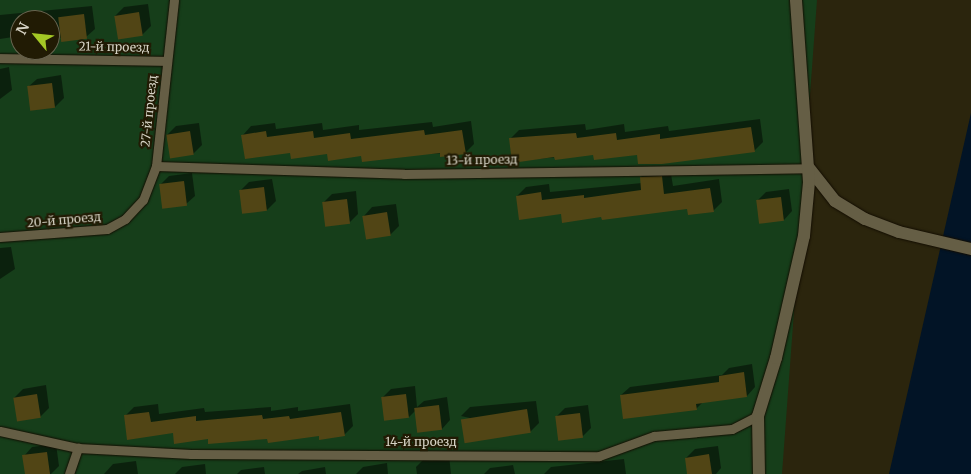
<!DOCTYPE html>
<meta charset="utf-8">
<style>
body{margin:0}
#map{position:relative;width:971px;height:474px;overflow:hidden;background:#2b250d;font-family:Merriweather,serif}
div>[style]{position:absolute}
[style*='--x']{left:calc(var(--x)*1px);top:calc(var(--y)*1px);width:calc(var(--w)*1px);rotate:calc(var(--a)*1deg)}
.green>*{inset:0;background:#163e1a}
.water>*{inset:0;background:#021426}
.shadow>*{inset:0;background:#0007}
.building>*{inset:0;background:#514515;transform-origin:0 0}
.roads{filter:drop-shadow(0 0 1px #130d00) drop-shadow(0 0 1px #130d00)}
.service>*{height:9px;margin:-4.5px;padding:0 4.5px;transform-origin:4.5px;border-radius:4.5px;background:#655e45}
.minor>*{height:12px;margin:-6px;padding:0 6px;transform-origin:6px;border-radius:6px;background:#655e45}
span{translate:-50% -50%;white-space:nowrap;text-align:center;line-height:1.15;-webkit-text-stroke:4.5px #211b04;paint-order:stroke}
.street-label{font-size:12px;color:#d6d3c5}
.north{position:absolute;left:10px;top:10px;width:50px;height:50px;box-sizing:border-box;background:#211b04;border:1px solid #696551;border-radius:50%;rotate:298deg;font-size:14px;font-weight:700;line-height:20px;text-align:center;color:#d6d3c5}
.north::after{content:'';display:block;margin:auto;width:18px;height:22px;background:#a4c825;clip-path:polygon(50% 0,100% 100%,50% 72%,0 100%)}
</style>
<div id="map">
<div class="green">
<div style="clip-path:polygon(evenodd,0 0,817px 0,782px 474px,0 474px,0 0,20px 20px,50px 20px,50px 50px,20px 50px,20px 20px)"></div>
</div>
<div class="water">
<div style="clip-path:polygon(971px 113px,971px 474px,889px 474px)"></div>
</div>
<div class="shadow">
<div style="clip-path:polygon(148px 4px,151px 26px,142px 35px,115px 16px,124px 7px)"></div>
<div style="clip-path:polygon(92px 6px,95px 29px,86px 37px,50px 38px,50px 20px,20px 20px,20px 42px,14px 43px,13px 37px,0 39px,0 15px)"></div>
<div style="clip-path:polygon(9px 67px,12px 90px,0 99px,0 69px)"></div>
<div style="clip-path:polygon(61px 75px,64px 98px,55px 107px,28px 87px,37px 79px)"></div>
<div style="clip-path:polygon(760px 119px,763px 142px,754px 151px,594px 154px,513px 161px,510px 139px,519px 130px,585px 124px,586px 130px,624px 124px,625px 132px,668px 126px,669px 131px)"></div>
<div style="clip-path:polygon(471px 121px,474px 144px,465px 153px,362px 155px,292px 151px,243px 135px,251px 126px,275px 123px,276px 129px,322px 123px,323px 130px,359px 125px,359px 130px,432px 122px,433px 127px)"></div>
<div style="clip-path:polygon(199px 123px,202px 145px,193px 154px,167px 135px,176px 126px)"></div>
<div style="clip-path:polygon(650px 168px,670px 168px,673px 186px,719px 179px,722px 202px,713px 211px,689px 207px,602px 216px,562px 213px,517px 196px,526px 187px,549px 184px,550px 192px,642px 183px,641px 177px)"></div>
<div style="clip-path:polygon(192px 173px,195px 196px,186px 204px,160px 185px,169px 176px)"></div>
<div style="clip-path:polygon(272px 179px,276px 201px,267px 210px,240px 191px,249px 182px)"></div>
<div style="clip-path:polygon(789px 189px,792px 211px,784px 220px,757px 201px,766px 192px)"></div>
<div style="clip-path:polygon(356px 191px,358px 214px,350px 222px,323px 203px,332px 194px)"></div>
<div style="clip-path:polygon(396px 204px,399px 226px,390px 235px,364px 216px,372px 207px)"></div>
<div style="clip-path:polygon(11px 247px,15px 269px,0 279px,0 248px)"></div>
<div style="clip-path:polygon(752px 364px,755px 387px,747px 396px,704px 401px,696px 409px,621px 395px,630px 387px,722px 375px,729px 368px)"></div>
<div style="clip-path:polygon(46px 385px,49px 408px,40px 417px,14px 398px,23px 389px)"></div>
<div style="clip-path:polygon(415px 386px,417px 407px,424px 401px,447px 397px,450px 420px,442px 429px,415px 411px,409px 417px,382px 398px,391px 389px)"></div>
<div style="clip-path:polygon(536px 401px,539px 423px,530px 432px,461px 416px,470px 407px)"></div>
<div style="clip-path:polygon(158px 404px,159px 414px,204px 408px,205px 412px,271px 407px,271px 411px,298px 407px,298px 411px,350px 404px,353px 426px,344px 435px,209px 437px,174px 432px,125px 416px,134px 407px)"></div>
<div style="clip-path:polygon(588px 405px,591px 428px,583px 436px,556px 417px,565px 408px)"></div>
<div style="clip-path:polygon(56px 444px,59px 466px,51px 474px,26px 474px,24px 456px,32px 447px)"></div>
<div style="clip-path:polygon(718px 446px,721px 468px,716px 474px,688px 474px,686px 458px,695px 449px)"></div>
<div style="clip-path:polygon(449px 455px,451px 474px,417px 474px,416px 467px,425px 458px)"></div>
<div style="clip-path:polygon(624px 459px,626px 474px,544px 474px,551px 467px)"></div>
<div style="clip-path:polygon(136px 461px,138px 474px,104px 474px,113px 464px)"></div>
<div style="clip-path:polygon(387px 463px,388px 474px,356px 474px,363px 467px)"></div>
<div style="clip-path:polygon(205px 464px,206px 474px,175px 474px,182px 467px)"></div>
<div style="clip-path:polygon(513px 465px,515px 474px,484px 474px,490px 468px)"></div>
<div style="clip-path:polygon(264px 467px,265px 474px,237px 474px,241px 470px)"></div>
<div style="clip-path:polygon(325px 467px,326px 474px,298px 474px,302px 471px)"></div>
</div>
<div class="building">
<div style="left:139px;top:12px;width:24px;height:25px;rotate:81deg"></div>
<div style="left:84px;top:14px;width:25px;height:26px;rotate:83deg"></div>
<div style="left:52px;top:83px;width:25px;height:25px;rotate:83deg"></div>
<div style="clip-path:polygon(751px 127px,755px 152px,662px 164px,638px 164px,637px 155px,594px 160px,593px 155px,555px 160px,554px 157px,512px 163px,509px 138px,576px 133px,577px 138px,616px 133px,617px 140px,660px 134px,660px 139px)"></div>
<div style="clip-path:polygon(424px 130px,425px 135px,462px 130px,466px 154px,440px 157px,440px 153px,362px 162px,361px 156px,328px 161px,327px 154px,291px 159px,290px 153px,245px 159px,241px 135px,266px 131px,267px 137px,313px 131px,314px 138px,350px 133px,351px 139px)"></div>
<div style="left:190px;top:131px;width:24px;height:24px;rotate:81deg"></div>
<div style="clip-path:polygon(662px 176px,664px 194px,710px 188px,714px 212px,688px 215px,687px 209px,602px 220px,601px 217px,562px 223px,561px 214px,519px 220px,516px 196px,541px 192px,542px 200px,584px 195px,584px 198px,641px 190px,640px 177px)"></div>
<div style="left:184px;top:181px;width:25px;height:25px;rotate:83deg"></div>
<div style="left:264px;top:187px;width:24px;height:25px;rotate:83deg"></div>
<div style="left:781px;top:197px;width:24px;height:25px;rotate:83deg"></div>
<div style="left:347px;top:199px;width:25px;height:25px;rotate:83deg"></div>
<div style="left:387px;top:212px;width:24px;height:25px;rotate:81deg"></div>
<div style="clip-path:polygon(744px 372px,747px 397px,696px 404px,697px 410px,623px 419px,620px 395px,719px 382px,719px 376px)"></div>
<div style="left:37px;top:394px;width:24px;height:24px;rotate:81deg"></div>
<div style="left:406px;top:394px;width:24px;height:25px;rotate:83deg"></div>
<div style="left:439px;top:405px;width:25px;height:25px;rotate:83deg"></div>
<div style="left:527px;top:409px;width:24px;height:67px;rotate:81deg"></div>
<div style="clip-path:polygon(149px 412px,151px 422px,196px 416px,196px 421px,262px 415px,263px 419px,289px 416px,290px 419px,341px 412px,345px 436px,319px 440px,319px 436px,268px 443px,267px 439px,208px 444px,208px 439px,174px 444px,173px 433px,127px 440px,124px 415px)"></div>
<div style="left:580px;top:413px;width:25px;height:25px;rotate:83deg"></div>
<div style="clip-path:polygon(47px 452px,50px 474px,25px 474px,22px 455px)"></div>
<div style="clip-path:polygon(709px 454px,712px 474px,687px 474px,685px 458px)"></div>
</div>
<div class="roads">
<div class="service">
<div style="--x:0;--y:58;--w:167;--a:1"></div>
<div style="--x:156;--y:166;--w:248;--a:1.8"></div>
<div style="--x:404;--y:174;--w:405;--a:-0.8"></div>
<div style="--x:0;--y:237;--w:107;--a:-4.3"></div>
<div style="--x:107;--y:229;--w:21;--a:-29"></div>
<div style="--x:125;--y:219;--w:26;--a:-47"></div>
<div style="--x:143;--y:200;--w:36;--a:-69"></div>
<div style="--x:156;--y:166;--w:167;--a:-83.8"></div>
<div style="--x:0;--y:431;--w:80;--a:12.3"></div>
<div style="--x:78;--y:448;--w:113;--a:3"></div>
<div style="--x:191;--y:454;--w:408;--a:0.3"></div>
<div style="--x:599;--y:456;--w:59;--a:-20"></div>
<div style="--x:654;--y:436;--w:78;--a:-5.1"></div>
<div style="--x:732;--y:429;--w:29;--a:-27"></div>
<div style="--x:69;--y:474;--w:28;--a:-71"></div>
</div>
<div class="minor">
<div style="--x:809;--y:168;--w:42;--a:51.8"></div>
<div style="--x:835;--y:201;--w:35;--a:31"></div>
<div style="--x:865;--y:219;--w:36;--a:21"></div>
<div style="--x:899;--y:232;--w:74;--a:13.3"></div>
<div style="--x:759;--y:474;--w:58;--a:-91"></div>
<div style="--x:758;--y:416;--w:61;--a:-72.8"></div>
<div style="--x:776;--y:358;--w:125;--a:-77.1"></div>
<div style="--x:804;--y:236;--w:54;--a:-84.7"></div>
<div style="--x:809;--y:182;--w:182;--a:-94.1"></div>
</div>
</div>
<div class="street-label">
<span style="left:114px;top:47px;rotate:1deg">21-й проезд</span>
<span style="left:149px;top:111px;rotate:-84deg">27-й проезд</span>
<span style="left:482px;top:160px;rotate:-1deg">13-й проезд</span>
<span style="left:64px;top:220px;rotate:-5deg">20-й проезд</span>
<span style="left:421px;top:442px">14-й проезд</span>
</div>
<div class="north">N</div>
</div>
